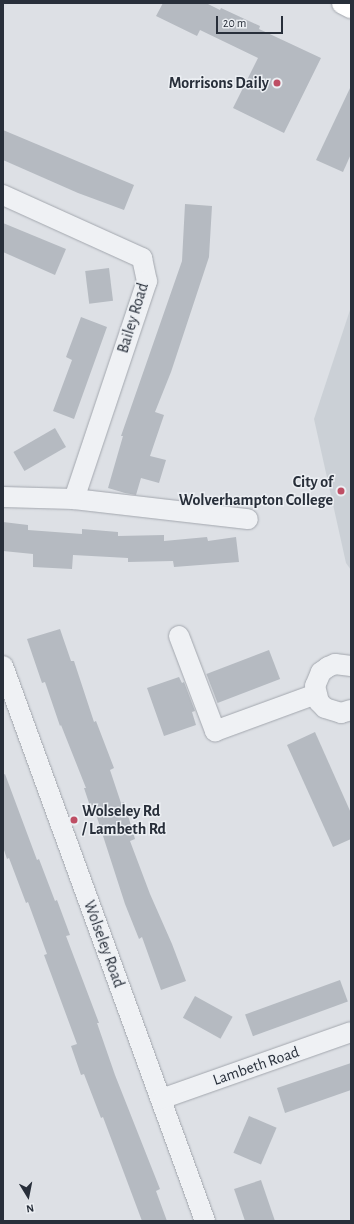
<!DOCTYPE html>
<style>
body{margin:0}
#map{position:relative;width:354px;height:1224px;overflow:hidden;background:#dde0e5;font-family:"Alegreya Sans",sans-serif}
div>[style]{position:absolute}
[style*='--x']{left:calc(var(--x)*1px);top:calc(var(--y)*1px);width:calc(var(--w)*1px);rotate:calc(var(--a)*1deg)}
.built>*{inset:0;background:#cbd0d6}
.building>*{inset:0;background:#b5bac1;transform-origin:0 0}
.roads{filter:drop-shadow(0 0 1px #a3a7ae) drop-shadow(0 0 1px #a3a7ae)}
.street>*{height:20px;margin:-10px;padding:0 10px;transform-origin:10px;border-radius:10px;background:#eff1f4}
.highway>*{height:22px;margin:-11px;padding:0 11px;transform-origin:11px;border-radius:11px;background:#fff}
.dots>*{width:11px;height:11px;translate:-50% -50%;box-sizing:border-box;border:2px solid #eceff3;border-radius:50%}
span{translate:-50% -50%;white-space:nowrap;text-align:center;line-height:1.15;-webkit-text-stroke:3px #eceff3;paint-order:stroke}
.poi-label{font-size:16px;color:#282f3a;font-weight:700}
.right{translate:-100% -50%;text-align:right}
.left{translate:0 -50%;text-align:left}
.street-label{font-size:16px;color:#282f3a}
.frame{position:absolute;inset:0;border:4px solid #282f3a;pointer-events:none}
.north{position:absolute;left:8px;top:1176px;width:40px;height:40px;-webkit-text-stroke:3px #eceff3;paint-order:stroke;rotate:170deg;font-size:11px;font-weight:700;line-height:16px;text-align:center;color:#282f3a}
.north::after{content:'';display:block;margin:auto;width:14px;height:18px;background:#282f3a;clip-path:polygon(50% 0,100% 100%,50% 72%,0 100%)}
.scale{position:absolute;left:216px;top:16px;width:67px;height:18px;box-sizing:border-box;border:2px solid #282f3a;border-top:0;padding-left:5px;font-size:12px;line-height:14px;white-space:nowrap;color:#282f3a;-webkit-text-stroke:3px #eceff3;paint-order:stroke}
</style>
<div id="map">
<div class="built">
<div style="clip-path:polygon(351px 307px,351px 570px,346px 563px,314px 419px)"></div>
</div>
<div class="building">
<div style="clip-path:polygon(163px 3px,206px 3px,220px 10px,221px 8px,260px 26px,259px 29px,321px 58px,284px 133px,233px 108px,258px 58px,200px 30px,197px 36px,156px 16px)"></div>
<div style="clip-path:polygon(351px 86px,351px 154px,343px 172px,316px 160px)"></div>
<div style="clip-path:polygon(3px 130px,134px 185px,124px 210px,78px 193px,3px 160px)"></div>
<div style="clip-path:polygon(185px 204px,212px 206px,209px 257px,171px 372px,155px 412px,164px 415px,150px 456px,166px 460px,159px 483px,141px 478px,136px 495px,125px 493px,108px 488px,123px 436px,121px 436px,182px 261px)"></div>
<div style="clip-path:polygon(3px 223px,66px 249px,55px 275px,3px 252px)"></div>
<div style="left:109px;top:268px;width:33px;height:24px;rotate:83deg"></div>
<div style="clip-path:polygon(81px 317px,107px 327px,74px 419px,53px 411px,72px 360px,66px 357px)"></div>
<div style="left:55px;top:428px;width:22px;height:48px;rotate:60deg"></div>
<div style="clip-path:polygon(3px 522px,28px 525px,28px 530px,82px 534px,82px 529px,118px 532px,118px 536px,164px 535px,164px 541px,207px 537px,208px 541px,236px 537px,239px 562px,174px 567px,173px 561px,128px 562px,128px 558px,73px 555px,72px 569px,33px 567px,33px 554px,3px 551px)"></div>
<div style="clip-path:polygon(60px 629px,71px 661px,74px 661px,94px 722px,96px 721px,114px 768px,110px 770px,121px 803px,124px 802px,135px 839px,130px 841px,150px 894px,172px 944px,186px 981px,161px 990px,142px 937px,139px 939px,125px 904px,93px 805px,90px 806px,84px 788px,86px 788px,61px 725px,60px 726px,45px 682px,42px 683px,27px 639px)"></div>
<div style="left:269px;top:650px;width:31px;height:67px;rotate:69deg"></div>
<div style="clip-path:polygon(179px 677px,182px 683px,184px 682px,195px 711px,192px 712px,196px 725px,164px 736px,147px 688px)"></div>
<div style="clip-path:polygon(315px 732px,351px 813px,351px 839px,333px 847px,287px 745px)"></div>
<div style="clip-path:polygon(5px 774px,37px 860px,39px 859px,55px 901px,57px 900px,70px 935px,66px 936px,99px 1023px,97px 1023px,115px 1075px,160px 1189px,156px 1191px,167px 1221px,142px 1221px,103px 1117px,101px 1118px,84px 1074px,81px 1075px,71px 1046px,77px 1044px,44px 955px,47px 954px,28px 902px,26px 903px,9px 858px,7px 859px,3px 847px,3px 775px)"></div>
<div style="left:340px;top:980px;width:23px;height:101px;rotate:70deg"></div>
<div style="left:195px;top:996px;width:43px;height:25px;rotate:29deg"></div>
<div style="clip-path:polygon(351px 1063px,351px 1090px,285px 1113px,277px 1088px)"></div>
<div style="left:249px;top:1116px;width:30px;height:40px;rotate:23deg"></div>
<div style="clip-path:polygon(261px 1180px,275px 1221px,245px 1221px,234px 1189px)"></div>
</div>
<div class="roads">
<div class="street">
<div style="--x:3;--y:195;--w:153;--a:24.4"></div>
<div style="--x:142;--y:258;--w:24;--a:78"></div>
<div style="--x:147;--y:281;--w:230;--a:108.5"></div>
<div style="--x:3;--y:497;--w:71;--a:1.6"></div>
<div style="--x:74;--y:499;--w:175;--a:6.6"></div>
<div style="--x:179;--y:636;--w:102;--a:69.2"></div>
<div style="--x:215;--y:731;--w:108;--a:-20.1"></div>
<div style="--x:3;--y:666;--w:591;--a:70"></div>
<div style="--x:351;--y:666;--w:16;--a:-173"></div>
<div style="--x:335;--y:664;--w:8;--a:157"></div>
<div style="--x:328;--y:667;--w:9;--a:144"></div>
<div style="--x:321;--y:672;--w:15;--a:113"></div>
<div style="--x:315;--y:686;--w:16;--a:76"></div>
<div style="--x:319;--y:702;--w:8;--a:45"></div>
<div style="--x:325;--y:708;--w:17;--a:17"></div>
<div style="--x:341;--y:713;--w:10;--a:-17"></div>
<div style="--x:161;--y:1099;--w:201;--a:-19.4"></div>
</div>
<div class="highway">
<div style="--x:343;--y:3;--w:9;--a:27"></div>
</div>
</div>
<div class="dots">
<div style="left:277px;top:83px;background:#be4e64"></div>
<div style="left:341px;top:491px;background:#be4e64"></div>
<div style="left:74px;top:820px;background:#be4e64"></div>
</div>
<div class="poi-label">
<span class="right" style="left:269px;top:83px">Morrisons Daily</span>
<span class="right" style="left:333px;top:491px">City of<br>Wolverhampton College</span>
<span class="left" style="left:82px;top:820px">Wolseley Rd<br>/ Lambeth Rd</span>
</div>
<div class="street-label">
<span style="left:133px;top:318px;rotate:-73deg">Bailey Road</span>
<span style="left:104px;top:944px;rotate:70deg">Wolseley Road</span>
<span style="left:256px;top:1066px;rotate:-19deg">Lambeth Road</span>
</div>
<div class="frame"></div>
<div class="north">N</div>
<div class="scale">20 m</div>
</div>
